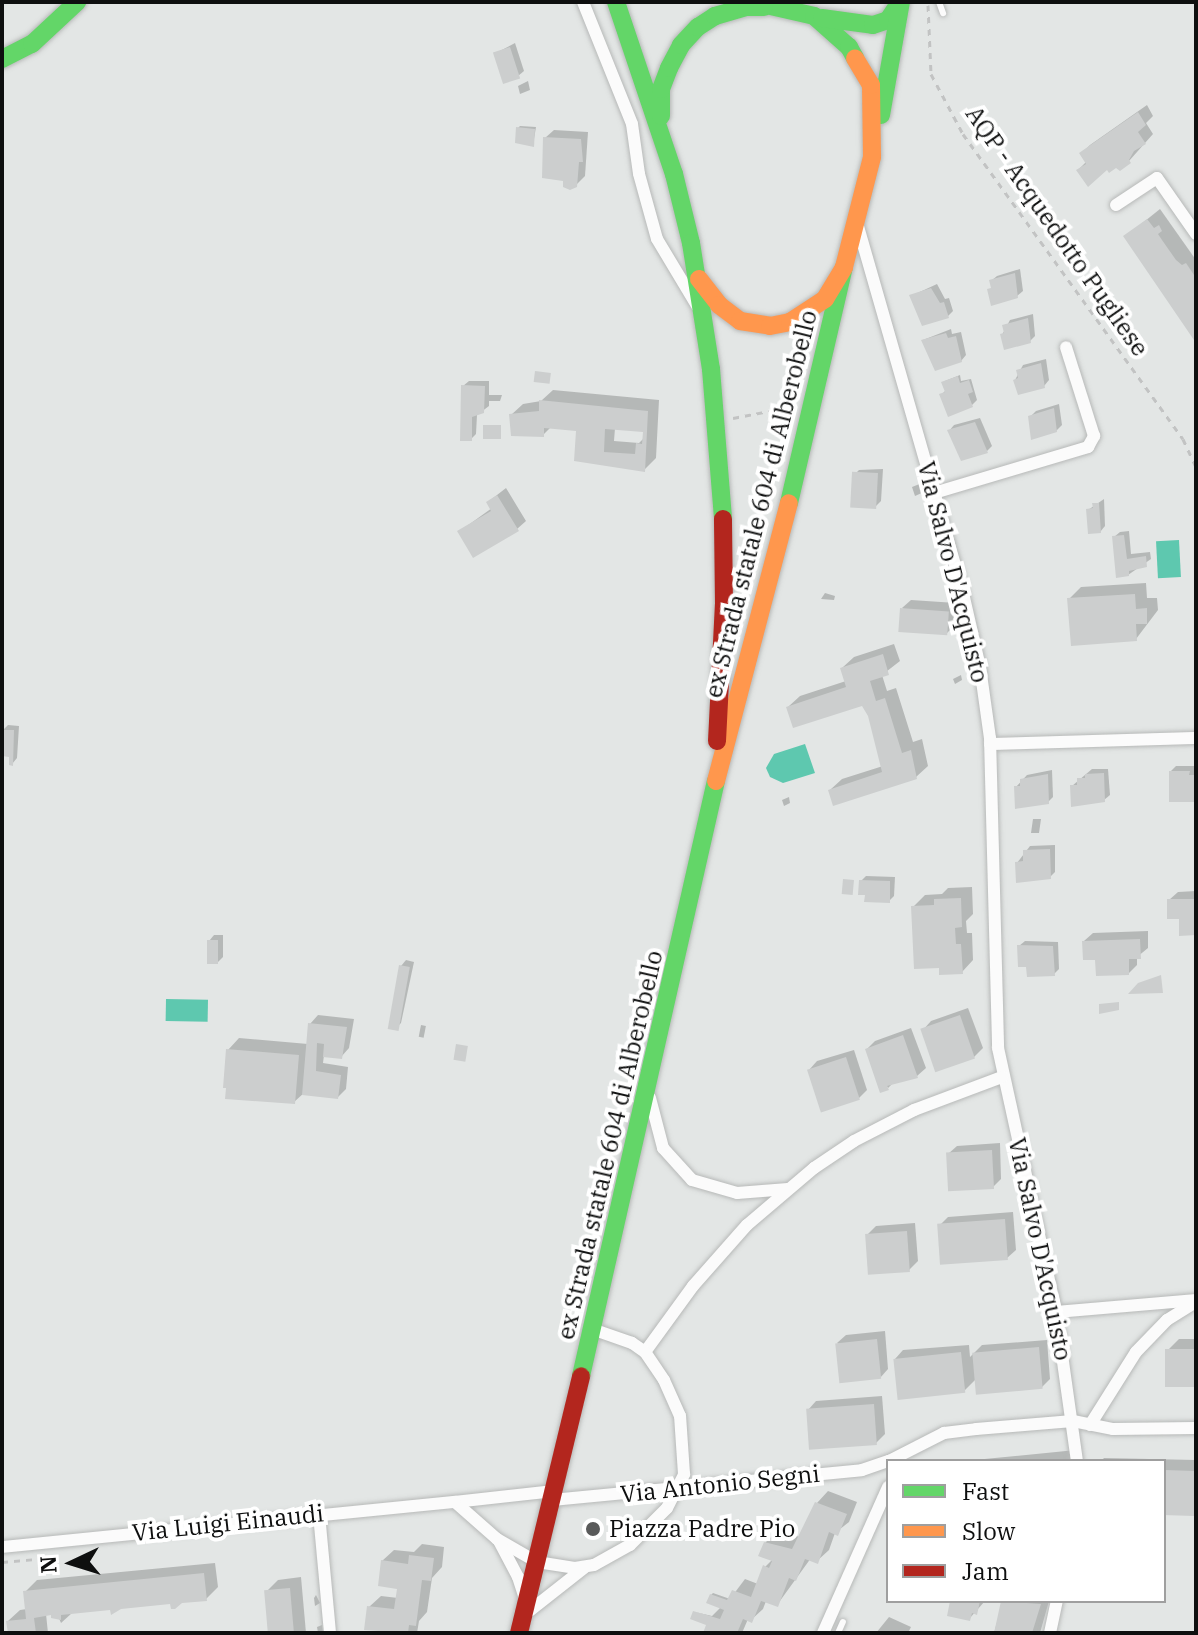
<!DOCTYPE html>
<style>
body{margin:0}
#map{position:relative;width:1198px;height:1635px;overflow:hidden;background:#e3e6e5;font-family:"IBM Plex Serif",serif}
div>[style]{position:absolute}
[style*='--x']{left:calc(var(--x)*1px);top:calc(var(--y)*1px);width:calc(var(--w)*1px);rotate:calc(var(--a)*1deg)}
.water>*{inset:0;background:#5ec8af;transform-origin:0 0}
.shadow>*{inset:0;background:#0003;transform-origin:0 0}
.building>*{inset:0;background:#cccece;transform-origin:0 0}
.path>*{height:3px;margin-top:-1.5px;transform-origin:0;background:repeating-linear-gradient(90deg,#c2c3c3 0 6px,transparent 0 12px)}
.roads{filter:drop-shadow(0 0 2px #b7b9b8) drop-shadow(0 0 2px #b7b9b8)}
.lane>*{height:6px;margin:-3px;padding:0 3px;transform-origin:3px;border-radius:3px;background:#fbfbfb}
.street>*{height:12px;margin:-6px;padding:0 6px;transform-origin:6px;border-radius:6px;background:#fbfbfb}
.fast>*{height:18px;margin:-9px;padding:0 9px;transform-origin:9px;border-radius:9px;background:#63d668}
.slow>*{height:18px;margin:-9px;padding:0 9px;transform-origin:9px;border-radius:9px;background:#ff974d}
.jam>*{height:18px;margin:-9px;padding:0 9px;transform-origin:9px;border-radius:9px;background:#b3261e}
.dots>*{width:22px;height:22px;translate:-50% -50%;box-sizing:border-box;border:4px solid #fff;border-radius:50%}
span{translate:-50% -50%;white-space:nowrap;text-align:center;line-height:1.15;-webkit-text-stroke:8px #fff;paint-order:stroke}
.street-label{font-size:24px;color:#0e0f0f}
.poi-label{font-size:24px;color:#0e0f0f}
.left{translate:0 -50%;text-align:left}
.frame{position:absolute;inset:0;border:4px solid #0e0f0f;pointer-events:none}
.legend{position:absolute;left:886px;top:1459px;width:280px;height:144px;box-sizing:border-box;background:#fff;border:2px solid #9f9f9f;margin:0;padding:10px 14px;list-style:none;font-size:24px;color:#0e0f0f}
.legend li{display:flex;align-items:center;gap:16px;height:40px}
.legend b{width:40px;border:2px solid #9f9f9f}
.north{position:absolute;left:32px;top:1523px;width:80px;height:80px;-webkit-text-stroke:6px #fff;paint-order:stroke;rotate:266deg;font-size:22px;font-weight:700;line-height:32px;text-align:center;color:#0e0f0f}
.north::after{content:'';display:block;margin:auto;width:28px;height:36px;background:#0e0f0f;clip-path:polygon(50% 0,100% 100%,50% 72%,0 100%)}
</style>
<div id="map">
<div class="water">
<div style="left:1179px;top:540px;width:37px;height:23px;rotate:87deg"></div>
<div style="clip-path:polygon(805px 744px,815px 773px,783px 783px,770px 777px,766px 768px,774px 754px)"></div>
<div style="left:166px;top:999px;width:42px;height:22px;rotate:1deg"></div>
</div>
<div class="shadow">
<div style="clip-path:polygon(515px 43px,524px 71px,518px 76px,496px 53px)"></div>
<div style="clip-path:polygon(528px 81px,530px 90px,520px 94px,518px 86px)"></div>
<div style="clip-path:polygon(1147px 105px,1153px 116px,1146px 123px,1153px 134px,1129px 161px,1078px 170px,1087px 161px,1082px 153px,1090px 145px)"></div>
<div style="clip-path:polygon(520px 126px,536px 127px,533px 145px,518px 128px)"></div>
<div style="clip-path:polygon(554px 130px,588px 132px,585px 176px,576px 185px,545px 138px)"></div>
<div style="clip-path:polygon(1160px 209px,1196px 260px,1196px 339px,1125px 237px)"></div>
<div style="clip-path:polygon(1020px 269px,1023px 291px,1017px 296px,993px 286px,991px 281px,997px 276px)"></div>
<div style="clip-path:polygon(937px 284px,945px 299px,949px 298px,953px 311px,948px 316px,911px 296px)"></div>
<div style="clip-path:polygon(1033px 314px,1035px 336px,1030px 341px,1002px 335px,1010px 320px)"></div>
<div style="clip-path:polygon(951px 329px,952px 334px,961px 332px,966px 355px,961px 361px,923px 340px)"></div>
<div style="clip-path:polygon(1046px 359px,1049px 380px,1044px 386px,1015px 380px,1023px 365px)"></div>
<div style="clip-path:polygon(960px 375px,961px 381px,971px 379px,977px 400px,972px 405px,941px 395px,953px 383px,945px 381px)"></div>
<div style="clip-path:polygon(469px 381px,489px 381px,489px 395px,502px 395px,500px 401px,489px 401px,489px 406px,477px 415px,476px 434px,471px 439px,463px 386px)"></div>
<div style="clip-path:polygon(evenodd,553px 390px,659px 400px,656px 458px,644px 470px,576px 459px,578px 429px,551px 427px,543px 435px,511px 415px,523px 404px,541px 401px,553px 390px,615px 428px,645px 430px,645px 437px,639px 443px,614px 441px,615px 428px)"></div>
<div style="clip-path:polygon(1059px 404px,1062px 425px,1056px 431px,1030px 417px,1036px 411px)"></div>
<div style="clip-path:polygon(980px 418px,992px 446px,987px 451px,949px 431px,954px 425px)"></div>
<div style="clip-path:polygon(883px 469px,881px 501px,875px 507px,854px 475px,859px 470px)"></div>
<div style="clip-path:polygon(922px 483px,924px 492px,915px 496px,912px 487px)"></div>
<div style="clip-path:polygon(506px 488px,526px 521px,517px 529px,460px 531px,492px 508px,488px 502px)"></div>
<div style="clip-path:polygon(1104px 499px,1105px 526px,1100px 532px,1088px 510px)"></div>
<div style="clip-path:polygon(1129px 531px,1131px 554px,1150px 552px,1151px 559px,1128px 575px,1114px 537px,1120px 532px)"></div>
<div style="clip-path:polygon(1146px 583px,1147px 598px,1157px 598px,1158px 610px,1136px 639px,1069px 599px,1081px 587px)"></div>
<div style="clip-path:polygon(825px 593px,835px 596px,834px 600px,821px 599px)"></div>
<div style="clip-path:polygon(911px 600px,956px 603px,955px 625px,947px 633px,902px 608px)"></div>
<div style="clip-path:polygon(894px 644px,900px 661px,882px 675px,887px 691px,896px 688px,913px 742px,922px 739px,928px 766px,916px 777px,830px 790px,842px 779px,883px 766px,870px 715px,863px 703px,788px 707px,800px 696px,846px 681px,842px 668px,854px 657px)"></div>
<div style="clip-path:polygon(961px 675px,962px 680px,955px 684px,953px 679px)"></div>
<div style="clip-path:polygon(8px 725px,19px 726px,17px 758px,12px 764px,11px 755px,2px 754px,3px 730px)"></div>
<div style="clip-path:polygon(1176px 766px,1194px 766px,1196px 800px,1171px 771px)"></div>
<div style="clip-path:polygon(1092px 769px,1108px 769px,1110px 795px,1104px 800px,1072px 786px)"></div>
<div style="clip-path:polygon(1052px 770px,1053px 797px,1048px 802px,1016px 787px,1027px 775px)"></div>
<div style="clip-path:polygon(789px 797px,790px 803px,784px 806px,782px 800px)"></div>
<div style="clip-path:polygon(1033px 819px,1041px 819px,1039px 833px,1031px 833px)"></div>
<div style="clip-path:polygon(1055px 845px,1055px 872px,1050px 877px,1017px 863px,1030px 846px)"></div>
<div style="clip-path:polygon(866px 876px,895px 877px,894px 896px,889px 901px,867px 893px,861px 881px)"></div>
<div style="clip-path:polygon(972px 887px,973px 914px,966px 921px,967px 933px,972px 933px,973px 960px,962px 972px,913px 907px,925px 895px,942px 894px,948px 888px)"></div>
<div style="clip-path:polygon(1196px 891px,1196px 933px,1169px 900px,1178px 892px)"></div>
<div style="clip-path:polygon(1148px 931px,1148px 948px,1137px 957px,1137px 965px,1129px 973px,1097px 958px,1084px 941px,1093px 933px)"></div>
<div style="clip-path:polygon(214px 935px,223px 935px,223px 957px,217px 963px,209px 941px)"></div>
<div style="clip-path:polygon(1025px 941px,1058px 942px,1059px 969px,1054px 974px,1019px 946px)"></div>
<div style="clip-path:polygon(406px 960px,414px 962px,401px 1023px,395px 1029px,401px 966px)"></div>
<div style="clip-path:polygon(968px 1008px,983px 1048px,974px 1057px,923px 1030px,931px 1021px)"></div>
<div style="clip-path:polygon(318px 1015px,354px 1019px,349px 1048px,341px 1057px,324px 1055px,323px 1063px,348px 1067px,346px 1089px,338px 1097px,304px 1093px,294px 1102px,228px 1050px,239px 1038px,308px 1044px,310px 1024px)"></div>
<div style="left:421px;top:1025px;width:5px;height:12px;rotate:11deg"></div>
<div style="clip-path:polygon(911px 1028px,926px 1068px,917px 1076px,894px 1082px,888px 1088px,867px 1049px,875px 1041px)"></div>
<div style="clip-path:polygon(854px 1050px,867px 1090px,859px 1098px,809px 1070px,817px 1061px)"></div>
<div style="clip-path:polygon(1000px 1143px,1001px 1179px,993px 1187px,948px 1154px,957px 1146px)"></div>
<div style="clip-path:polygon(1013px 1212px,1016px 1250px,1007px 1258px,939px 1226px,948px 1217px)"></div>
<div style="clip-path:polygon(915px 1223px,918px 1261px,909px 1270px,867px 1235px,876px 1226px)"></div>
<div style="clip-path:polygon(885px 1331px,888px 1369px,880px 1378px,837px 1343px,846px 1335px)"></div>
<div style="clip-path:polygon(1179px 1339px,1196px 1339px,1196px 1385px,1167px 1351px)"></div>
<div style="clip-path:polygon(1047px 1340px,1050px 1379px,1042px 1387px,976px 1379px,964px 1391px,895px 1359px,903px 1350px,969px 1345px,970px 1357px,982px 1345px)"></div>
<div style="clip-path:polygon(882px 1396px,885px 1434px,876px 1443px,808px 1410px,816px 1401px)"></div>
<div style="clip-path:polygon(1076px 1450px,1077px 1461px,964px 1461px)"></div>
<div style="clip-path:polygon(1104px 1458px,1196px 1460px,1196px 1511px,1164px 1513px,1164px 1461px,1101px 1461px)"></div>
<div style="clip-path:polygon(828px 1491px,857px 1502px,849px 1522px,835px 1533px,829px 1550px,817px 1561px,811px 1558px,777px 1605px,766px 1601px,763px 1609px,751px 1620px,748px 1619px,742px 1633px,705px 1633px,712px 1617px,695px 1612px,712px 1616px,721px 1607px,711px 1595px,713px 1593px,730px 1599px,745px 1579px,758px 1584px,765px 1567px,773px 1559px,765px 1543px,777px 1531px,800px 1537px,817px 1503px)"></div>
<div style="clip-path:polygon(422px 1544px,444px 1547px,442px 1567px,432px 1578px,427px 1612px,419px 1621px,417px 1633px,386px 1633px,369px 1607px,381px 1596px,398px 1598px,399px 1587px,382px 1561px,394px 1550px,414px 1552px)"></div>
<div style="clip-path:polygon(215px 1563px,218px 1587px,206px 1599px,72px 1613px,61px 1623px,58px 1616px,46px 1614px,48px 1633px,51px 1633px,10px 1633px,8px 1621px,20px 1610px,27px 1609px,25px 1592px,37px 1580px)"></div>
<div style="clip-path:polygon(301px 1577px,306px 1633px,270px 1633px,266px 1592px,278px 1580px)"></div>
<div style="clip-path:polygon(316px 1595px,320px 1603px,315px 1606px,314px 1598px)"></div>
<div style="clip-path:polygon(951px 1601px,985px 1601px,969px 1619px)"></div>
<div style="clip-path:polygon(1003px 1601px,1049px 1601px,1040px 1633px,994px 1633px)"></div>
<div style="clip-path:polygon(889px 1617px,911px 1627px,908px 1633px,876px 1633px)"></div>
<div style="clip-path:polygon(322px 1625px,323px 1633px,318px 1633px,317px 1627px)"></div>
</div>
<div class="building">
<div style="left:510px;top:47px;width:33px;height:18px;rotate:72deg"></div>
<div style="clip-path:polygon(1138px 112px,1146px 125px,1138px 132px,1146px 144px,1134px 151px,1129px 160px,1131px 163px,1120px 171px,1116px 168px,1109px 173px,1107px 170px,1088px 187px,1076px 170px,1086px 164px,1079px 153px)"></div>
<div style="clip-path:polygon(516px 127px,535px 129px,534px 147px,515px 143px)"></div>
<div style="clip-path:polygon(543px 137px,581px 139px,583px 162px,579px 162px,577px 187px,570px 190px,563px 187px,563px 181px,542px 178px)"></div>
<div style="clip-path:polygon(1147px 219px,1154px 228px,1159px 225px,1162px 231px,1158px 234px,1162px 240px,1176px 260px,1182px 265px,1186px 263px,1194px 275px,1196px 343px,1123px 236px)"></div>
<div style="clip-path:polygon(1015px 273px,1018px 298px,991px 306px,987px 289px,991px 288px,989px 280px)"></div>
<div style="clip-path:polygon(931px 288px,940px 303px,944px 302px,949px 318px,922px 326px,909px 295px)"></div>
<div style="clip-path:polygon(1028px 318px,1031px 343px,1004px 350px,1000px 334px,1004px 333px,1002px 325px)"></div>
<div style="clip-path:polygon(946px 333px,948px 338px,956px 336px,962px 362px,935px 371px,921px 340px)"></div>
<div style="clip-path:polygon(1041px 363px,1045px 388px,1018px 395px,1013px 380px,1018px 378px,1016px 370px)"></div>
<div style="left:535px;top:371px;width:16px;height:11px;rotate:7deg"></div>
<div style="clip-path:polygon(958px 376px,960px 383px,969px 380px,973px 392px,968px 394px,973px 407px,948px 417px,939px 394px,945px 392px,941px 382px)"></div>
<div style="clip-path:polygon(461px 385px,485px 386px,484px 413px,472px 417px,472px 441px,460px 441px)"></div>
<div style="clip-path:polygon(evenodd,539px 400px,648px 411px,645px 472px,574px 461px,576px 431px,544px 428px,544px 437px,511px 436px,509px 414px,539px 411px,539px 400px,605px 429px,643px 432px,642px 444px,636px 443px,635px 454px,604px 452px,605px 429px)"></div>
<div style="clip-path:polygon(1054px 408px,1057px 432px,1031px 440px,1028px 416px)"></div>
<div style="clip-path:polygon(975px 422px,988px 453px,961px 461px,947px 430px)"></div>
<div style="left:501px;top:425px;width:14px;height:18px;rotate:90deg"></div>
<div style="left:878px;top:473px;width:36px;height:26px;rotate:93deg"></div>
<div style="clip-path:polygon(497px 495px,519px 531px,473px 558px,457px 531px,491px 511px,486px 502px)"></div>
<div style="clip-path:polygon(1092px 503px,1099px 503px,1101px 533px,1088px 534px,1086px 509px,1093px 508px)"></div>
<div style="clip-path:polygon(1124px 535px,1127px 559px,1146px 556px,1147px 567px,1129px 571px,1129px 576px,1116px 578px,1112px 536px)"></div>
<div style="clip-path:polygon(1135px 594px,1136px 609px,1147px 608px,1147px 624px,1136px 624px,1137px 641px,1071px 646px,1067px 598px)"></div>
<div style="left:900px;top:608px;width:49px;height:24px;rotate:4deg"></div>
<div style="clip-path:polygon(883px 654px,889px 675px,870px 681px,876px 701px,885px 698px,902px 753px,911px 750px,917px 779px,833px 806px,828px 790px,882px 772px,868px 716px,862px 706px,793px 728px,786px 707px,846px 687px,840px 668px)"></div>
<div style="clip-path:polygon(2px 730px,14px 730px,13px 766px,9px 765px,9px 757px,2px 756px)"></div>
<div style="clip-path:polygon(1169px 771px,1190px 771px,1189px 775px,1196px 775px,1196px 802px,1169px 802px)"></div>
<div style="clip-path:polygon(1104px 773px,1105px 802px,1071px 807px,1070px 785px,1077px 785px,1077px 778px,1085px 778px,1085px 774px)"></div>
<div style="clip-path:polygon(1048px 774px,1049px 804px,1015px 809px,1014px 786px,1020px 786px,1020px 779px)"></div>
<div style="clip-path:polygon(1050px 849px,1051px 879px,1016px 883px,1015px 862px,1023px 861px,1023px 850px)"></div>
<div style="left:843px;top:879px;width:11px;height:15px;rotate:5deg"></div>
<div style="clip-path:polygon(859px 880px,890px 881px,890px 903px,864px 902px,865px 895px,858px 895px)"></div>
<div style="clip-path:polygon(961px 898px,962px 927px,955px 928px,956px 944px,961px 944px,963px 974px,939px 975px,939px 968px,914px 969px,911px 906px,934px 905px,934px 899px)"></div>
<div style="clip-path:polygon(1167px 899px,1196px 899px,1196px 935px,1179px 936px,1179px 919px,1167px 919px)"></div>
<div style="clip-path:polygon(1140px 939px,1141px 959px,1129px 959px,1129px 975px,1096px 976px,1095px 960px,1083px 960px,1082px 941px)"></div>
<div style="left:207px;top:940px;width:11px;height:24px"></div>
<div style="clip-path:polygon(1017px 945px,1053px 946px,1055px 976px,1027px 977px,1026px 967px,1018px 967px)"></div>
<div style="left:399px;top:965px;width:11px;height:65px;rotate:10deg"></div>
<div style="clip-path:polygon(1161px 975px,1163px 993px,1128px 994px,1138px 983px)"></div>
<div style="clip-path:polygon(1119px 1002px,1119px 1010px,1099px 1014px,1099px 1004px)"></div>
<div style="left:960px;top:1015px;width:46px;height:42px;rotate:71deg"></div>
<div style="clip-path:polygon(308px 1023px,347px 1027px,342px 1059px,323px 1057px,324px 1044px,317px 1043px,316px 1071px,341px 1075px,338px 1099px,302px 1095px)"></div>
<div style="clip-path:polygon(903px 1035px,918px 1078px,887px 1086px,889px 1090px,880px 1093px,865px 1049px)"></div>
<div style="left:456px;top:1044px;width:12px;height:16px;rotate:9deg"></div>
<div style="clip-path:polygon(226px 1049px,299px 1055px,295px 1104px,225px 1099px,226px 1088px,223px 1088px)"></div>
<div style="left:846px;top:1057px;width:45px;height:41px;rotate:72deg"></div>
<div style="left:992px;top:1150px;width:39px;height:46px;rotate:87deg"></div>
<div style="left:1005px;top:1219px;width:41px;height:68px;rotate:86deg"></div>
<div style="left:907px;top:1231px;width:41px;height:42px;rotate:86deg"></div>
<div style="left:877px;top:1339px;width:40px;height:42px;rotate:84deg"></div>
<div style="left:1039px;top:1347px;width:42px;height:67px;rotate:85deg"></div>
<div style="left:1196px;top:1349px;width:38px;height:31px;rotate:90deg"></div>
<div style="left:961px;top:1352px;width:41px;height:68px;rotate:84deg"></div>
<div style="left:874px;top:1404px;width:41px;height:68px;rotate:86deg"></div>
<div style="left:1164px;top:1470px;width:32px;height:45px;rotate:2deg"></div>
<div style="clip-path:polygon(815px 1502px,847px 1514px,838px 1536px,829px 1532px,818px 1564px,805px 1559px,796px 1581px,789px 1578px,778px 1607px,761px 1601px,752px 1623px,743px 1619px,737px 1633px,703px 1633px,706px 1625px,690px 1619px,693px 1611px,720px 1619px,724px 1610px,706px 1603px,710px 1594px,727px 1600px,732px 1590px,751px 1597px,763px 1565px,769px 1568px,772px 1561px,758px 1556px,764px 1542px,792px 1549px)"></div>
<div style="clip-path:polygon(409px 1555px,434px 1558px,431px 1581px,422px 1580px,416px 1626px,409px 1625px,408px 1633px,364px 1630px,367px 1606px,394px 1609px,397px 1589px,378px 1586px,381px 1560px,408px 1564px)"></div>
<div style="clip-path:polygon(204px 1573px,207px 1601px,182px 1603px,175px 1609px,171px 1609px,170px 1604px,121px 1609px,111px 1615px,110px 1610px,61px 1615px,61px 1620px,51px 1618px,51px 1615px,34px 1618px,36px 1633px,8px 1633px,6px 1621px,26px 1619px,23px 1591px)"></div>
<div style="left:290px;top:1588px;width:45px;height:26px;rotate:85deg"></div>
<div style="clip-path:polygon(950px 1601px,980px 1601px,977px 1615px,972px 1613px,970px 1621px,947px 1616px)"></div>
<div style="clip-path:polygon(1001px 1601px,1041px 1604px,1032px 1633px,994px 1633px)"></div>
</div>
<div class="path">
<div style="--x:928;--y:5;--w:69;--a:87.5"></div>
<div style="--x:931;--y:74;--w:68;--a:61.9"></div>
<div style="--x:963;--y:134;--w:376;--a:54.2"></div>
<div style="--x:1183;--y:439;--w:31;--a:65"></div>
<div style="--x:733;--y:418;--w:64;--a:-10.8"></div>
<div style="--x:2;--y:1562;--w:33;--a:-5"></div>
</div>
<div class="roads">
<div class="lane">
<div style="--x:939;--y:2;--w:12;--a:70"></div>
<div style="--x:838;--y:1633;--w:12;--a:-66"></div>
</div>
<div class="street">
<div style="--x:583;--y:2;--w:131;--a:68.1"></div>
<div style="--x:632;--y:124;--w:50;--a:82"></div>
<div style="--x:639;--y:174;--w:67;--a:74.5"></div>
<div style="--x:657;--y:239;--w:82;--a:59"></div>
<div style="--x:1116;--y:205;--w:49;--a:-33.4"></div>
<div style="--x:1157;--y:178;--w:68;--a:55.1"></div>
<div style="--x:857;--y:223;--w:385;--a:74"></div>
<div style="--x:963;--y:593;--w:76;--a:77.1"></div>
<div style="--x:980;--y:667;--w:72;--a:82"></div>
<div style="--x:990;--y:738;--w:310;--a:88.5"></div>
<div style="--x:998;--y:1048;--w:270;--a:77.6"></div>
<div style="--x:1056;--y:1312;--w:150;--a:82"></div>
<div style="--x:934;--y:493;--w:161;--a:-16.6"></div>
<div style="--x:1088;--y:447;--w:13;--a:-61"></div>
<div style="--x:1094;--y:436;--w:93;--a:-107.5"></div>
<div style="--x:990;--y:744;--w:206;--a:-1.7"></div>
<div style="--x:650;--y:1098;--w:52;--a:75.4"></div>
<div style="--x:663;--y:1148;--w:43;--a:47.8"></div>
<div style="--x:692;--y:1180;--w:47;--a:16.1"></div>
<div style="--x:737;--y:1193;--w:51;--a:-4.5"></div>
<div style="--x:1056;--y:1312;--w:141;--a:-4.9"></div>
<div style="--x:645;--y:1352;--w:82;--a:-54"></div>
<div style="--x:693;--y:1286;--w:81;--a:-48.5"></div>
<div style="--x:747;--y:1225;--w:88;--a:-40.4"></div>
<div style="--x:814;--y:1168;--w:48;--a:-34"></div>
<div style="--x:854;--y:1141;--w:68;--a:-27.3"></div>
<div style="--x:914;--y:1110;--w:94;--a:-20.6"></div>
<div style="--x:1090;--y:1425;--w:86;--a:-57.8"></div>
<div style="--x:1136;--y:1352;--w:45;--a:-45.9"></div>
<div style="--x:1167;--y:1320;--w:34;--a:-32"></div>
<div style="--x:889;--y:1461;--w:62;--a:-27"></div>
<div style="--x:944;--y:1433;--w:32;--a:-7"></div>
<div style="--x:976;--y:1429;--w:97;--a:-4.7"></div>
<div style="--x:1073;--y:1421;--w:41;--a:11.3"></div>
<div style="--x:1113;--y:1429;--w:83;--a:-0.7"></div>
<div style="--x:554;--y:1491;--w:100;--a:173.7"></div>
<div style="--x:455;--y:1502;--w:56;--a:41.4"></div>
<div style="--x:497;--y:1539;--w:46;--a:29.9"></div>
<div style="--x:537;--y:1562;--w:38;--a:9"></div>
<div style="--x:575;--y:1568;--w:19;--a:-9"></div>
<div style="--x:594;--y:1565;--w:41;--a:-29.1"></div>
<div style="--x:630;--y:1545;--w:52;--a:-45"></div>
<div style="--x:667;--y:1508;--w:38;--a:-63"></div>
<div style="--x:684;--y:1474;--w:58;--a:-93.9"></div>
<div style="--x:680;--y:1416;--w:39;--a:-114"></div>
<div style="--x:664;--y:1380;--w:34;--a:-124"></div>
<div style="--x:645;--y:1352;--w:16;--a:-145"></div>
<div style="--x:632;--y:1343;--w:42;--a:-160.7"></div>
<div style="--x:552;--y:1500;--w:311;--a:-5.5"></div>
<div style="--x:862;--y:1470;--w:28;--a:-19"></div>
<div style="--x:319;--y:1514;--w:120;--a:84.7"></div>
<div style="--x:499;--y:1541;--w:41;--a:62.2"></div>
<div style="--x:518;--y:1577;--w:25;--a:72"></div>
<div style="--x:2;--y:1547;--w:455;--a:-5.7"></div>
<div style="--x:523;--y:1616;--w:78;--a:-38.2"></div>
<div style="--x:823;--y:1633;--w:160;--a:-66"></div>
<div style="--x:1050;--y:1633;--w:33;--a:-78"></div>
</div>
<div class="fast">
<div style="--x:616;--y:2;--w:182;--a:71.4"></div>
<div style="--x:674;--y:174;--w:71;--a:76.2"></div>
<div style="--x:691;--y:243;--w:128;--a:81"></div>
<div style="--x:711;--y:369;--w:150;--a:85.4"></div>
<div style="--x:753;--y:2;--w:63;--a:12.9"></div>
<div style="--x:814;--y:16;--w:47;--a:41.5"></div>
<div style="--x:849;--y:47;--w:13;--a:61"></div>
<div style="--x:822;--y:18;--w:51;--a:7.8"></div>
<div style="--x:873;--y:25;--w:16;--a:-18"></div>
<div style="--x:888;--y:20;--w:18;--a:-56"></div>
<div style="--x:2;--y:59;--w:34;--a:-27"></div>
<div style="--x:32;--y:44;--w:62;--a:-43"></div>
<div style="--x:881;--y:115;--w:115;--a:-80"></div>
<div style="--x:661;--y:116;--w:27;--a:-90"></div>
<div style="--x:661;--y:89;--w:22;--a:-69"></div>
<div style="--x:669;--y:68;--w:26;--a:-62"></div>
<div style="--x:681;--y:45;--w:25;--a:-47"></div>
<div style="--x:698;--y:27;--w:20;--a:-33"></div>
<div style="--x:715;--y:16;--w:33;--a:-16"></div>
<div style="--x:747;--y:7;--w:17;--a:0"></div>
<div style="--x:789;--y:503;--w:242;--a:-76.9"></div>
<div style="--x:581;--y:1376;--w:610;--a:-77.22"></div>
</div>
<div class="slow">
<div style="--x:699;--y:279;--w:33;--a:52"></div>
<div style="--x:719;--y:305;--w:26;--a:37"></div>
<div style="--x:740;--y:321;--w:30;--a:9"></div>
<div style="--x:770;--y:326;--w:20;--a:-11"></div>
<div style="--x:790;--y:322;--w:42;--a:-33.3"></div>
<div style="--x:825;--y:299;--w:37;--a:-59"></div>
<div style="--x:844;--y:267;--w:114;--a:-75.7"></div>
<div style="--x:872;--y:157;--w:72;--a:-90.8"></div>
<div style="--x:871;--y:85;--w:31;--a:-121"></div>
<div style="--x:716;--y:781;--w:287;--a:-75.3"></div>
</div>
<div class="jam">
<div style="--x:717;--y:741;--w:137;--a:-87.1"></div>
<div style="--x:724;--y:604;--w:85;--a:-90.7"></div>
<div style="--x:519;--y:1633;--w:264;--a:-76.4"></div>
</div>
</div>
<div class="dots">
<div style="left:593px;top:1529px;background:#595a5a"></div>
</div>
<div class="street-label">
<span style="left:1057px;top:231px;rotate:55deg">AQP - Acquedotto Pugliese</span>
<span style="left:761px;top:504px;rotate:-76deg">ex Strada statale 604 di Alberobello</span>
<span style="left:953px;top:572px;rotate:76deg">Via Salvo D'Acquisto</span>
<span style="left:610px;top:1145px;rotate:-77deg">ex Strada statale 604 di Alberobello</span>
<span style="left:1040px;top:1249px;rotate:78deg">Via Salvo D'Acquisto</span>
<span style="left:720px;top:1484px;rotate:-6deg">Via Antonio Segni</span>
<span style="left:228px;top:1523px;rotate:-6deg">Via Luigi Einaudi</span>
</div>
<div class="poi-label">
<span class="left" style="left:609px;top:1529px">Piazza Padre Pio</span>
</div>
<div class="frame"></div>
<ul class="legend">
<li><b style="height:10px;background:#63d668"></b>Fast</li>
<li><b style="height:10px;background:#ff974d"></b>Slow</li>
<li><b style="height:10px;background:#b3261e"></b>Jam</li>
</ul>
<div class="north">N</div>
</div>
